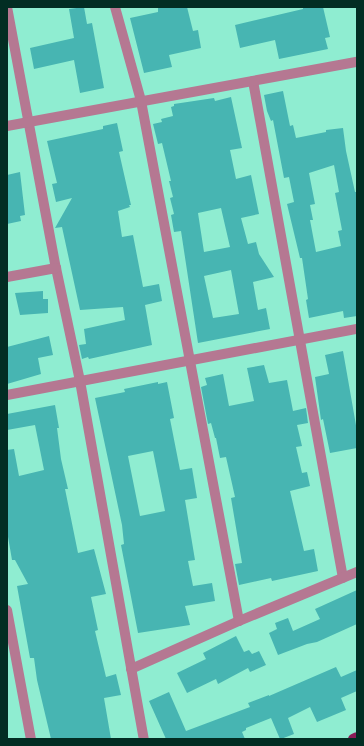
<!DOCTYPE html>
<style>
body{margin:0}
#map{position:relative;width:364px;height:746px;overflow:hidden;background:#8fedd1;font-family:"DejaVu Sans",sans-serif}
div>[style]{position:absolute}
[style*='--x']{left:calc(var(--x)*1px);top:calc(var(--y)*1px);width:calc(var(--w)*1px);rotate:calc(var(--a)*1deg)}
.building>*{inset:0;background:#47b5b2}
.street>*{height:10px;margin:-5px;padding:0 5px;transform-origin:5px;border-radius:5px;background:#b57892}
.primary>*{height:10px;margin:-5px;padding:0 5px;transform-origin:5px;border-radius:5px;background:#8c1c59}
span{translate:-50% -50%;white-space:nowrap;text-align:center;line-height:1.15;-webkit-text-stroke:4px #9cfade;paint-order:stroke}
.frame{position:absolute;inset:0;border:8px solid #022d23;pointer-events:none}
</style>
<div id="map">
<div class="building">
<div style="clip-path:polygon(84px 7px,87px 24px,92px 23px,104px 88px,80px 93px,74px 60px,34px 69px,30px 48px,74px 38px,69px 9px)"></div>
<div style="clip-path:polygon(158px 7px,187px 7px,193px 31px,198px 30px,201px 48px,169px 55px,172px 67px,144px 73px,130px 18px,158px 12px)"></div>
<div style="clip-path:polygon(303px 7px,323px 7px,330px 37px,325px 38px,328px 49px,279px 59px,275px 40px,240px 48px,235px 25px,303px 9px)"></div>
<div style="clip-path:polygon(evenodd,283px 91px,290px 126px,293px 125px,296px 138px,326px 132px,326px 130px,343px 128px,346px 151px,355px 192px,357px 192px,357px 316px,344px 318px,343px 311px,309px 318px,306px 300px,308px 299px,302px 258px,300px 258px,287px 204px,294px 202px,289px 177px,284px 178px,273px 120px,271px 121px,267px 111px,264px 95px,283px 91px,334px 165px,339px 192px,335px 193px,342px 230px,338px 231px,341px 246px,316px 252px,310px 220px,313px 220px,310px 205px,315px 204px,309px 173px,334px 165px)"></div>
<div style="clip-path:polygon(evenodd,231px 97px,242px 148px,230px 150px,236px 179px,251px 175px,259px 214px,241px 218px,248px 244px,256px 242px,259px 254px,274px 277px,253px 282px,258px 310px,266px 308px,270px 329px,198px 343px,181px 231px,174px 232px,171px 215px,174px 214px,170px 198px,173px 197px,169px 181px,171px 181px,162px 143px,158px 144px,153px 124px,162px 122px,161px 119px,173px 116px,171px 107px,174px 106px,174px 104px,214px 98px,215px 101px,231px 97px,221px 208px,230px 247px,204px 252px,198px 213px,221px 208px,231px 97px,231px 270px,239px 314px,213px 318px,204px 276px,231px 270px)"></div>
<div style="clip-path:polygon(117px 123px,123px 151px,119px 152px,131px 205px,129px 205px,130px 207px,118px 211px,122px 237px,133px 235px,143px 287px,159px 284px,162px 301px,145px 305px,152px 345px,89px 359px,88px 357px,82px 359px,79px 345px,86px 344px,84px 329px,125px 320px,123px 307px,80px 310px,62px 227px,55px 228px,72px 198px,56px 202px,52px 184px,57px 183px,47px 141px,103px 129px,103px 126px)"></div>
<div style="clip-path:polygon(20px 172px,25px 215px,20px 216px,21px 221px,7px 224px,7px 175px)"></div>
<div style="clip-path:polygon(43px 291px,43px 299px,48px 299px,48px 313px,20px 315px,15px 293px)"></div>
<div style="clip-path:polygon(49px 336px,53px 355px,38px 358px,41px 374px,7px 384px,7px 347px)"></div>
<div style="clip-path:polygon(343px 351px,357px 431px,357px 448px,330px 453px,323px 419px,321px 420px,315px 377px,329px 374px,325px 355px)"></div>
<div style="clip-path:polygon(264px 365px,269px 383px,287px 380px,293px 411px,306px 408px,308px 423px,297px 425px,302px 446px,296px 447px,302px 473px,307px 472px,310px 486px,290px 491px,304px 551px,314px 549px,318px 571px,272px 581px,271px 578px,239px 585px,235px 564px,242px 563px,231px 498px,235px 497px,226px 457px,220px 458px,216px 438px,215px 438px,211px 423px,208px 424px,201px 387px,207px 385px,205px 378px,223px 374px,229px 406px,254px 401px,247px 368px)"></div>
<div style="clip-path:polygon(evenodd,158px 382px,158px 384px,167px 382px,174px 418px,170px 419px,180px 470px,192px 468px,197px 498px,185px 500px,195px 560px,188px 561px,193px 586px,212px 583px,215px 601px,185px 606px,190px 625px,138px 633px,121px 545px,124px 544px,122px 525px,95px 398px,125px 392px,124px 389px,158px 382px,153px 451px,165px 511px,140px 516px,128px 456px,153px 451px)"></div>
<div style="clip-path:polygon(55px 405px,59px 428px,57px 428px,61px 459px,68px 489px,65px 489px,78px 553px,94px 549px,106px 594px,91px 597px,98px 630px,95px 631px,106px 677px,116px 674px,121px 695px,104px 698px,111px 739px,51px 739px,37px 680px,34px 658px,30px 658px,17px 586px,28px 584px,15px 560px,12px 560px,7px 531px,7px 450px,14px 449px,19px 476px,44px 470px,35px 425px,7px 430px,7px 414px)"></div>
<div style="clip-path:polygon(357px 590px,357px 624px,317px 642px,307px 644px,278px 655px,269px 633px,277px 629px,275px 623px,288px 618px,293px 631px,320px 619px,315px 609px)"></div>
<div style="clip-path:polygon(236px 636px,244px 652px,249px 650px,252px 654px,259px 651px,266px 665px,250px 672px,248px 668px,218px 684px,216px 679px,187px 693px,177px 673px,206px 659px,203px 653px)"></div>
<div style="clip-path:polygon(336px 667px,341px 677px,357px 670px,357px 691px,341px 698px,346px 710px,317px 722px,310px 707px,288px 718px,294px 734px,281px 739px,280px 739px,271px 718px,246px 728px,246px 730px,242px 732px,245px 739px,166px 739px,149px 701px,169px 692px,186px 731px,250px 707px,248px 703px,269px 695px,269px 696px)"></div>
</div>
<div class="street">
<div style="--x:7;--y:7;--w:266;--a:79.4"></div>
<div style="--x:56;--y:268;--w:116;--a:78"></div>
<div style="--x:80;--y:381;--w:364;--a:79.9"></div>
<div style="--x:115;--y:7;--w:98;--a:74.5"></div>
<div style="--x:141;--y:101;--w:529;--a:79.33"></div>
<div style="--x:253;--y:81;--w:505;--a:79.74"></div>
<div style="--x:7;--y:126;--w:356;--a:-10.4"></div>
<div style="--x:7;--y:277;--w:50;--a:-10.4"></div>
<div style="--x:7;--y:395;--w:356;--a:-10.7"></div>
<div style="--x:7;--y:610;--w:131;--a:79.5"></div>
<div style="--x:131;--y:669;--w:118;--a:-24"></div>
<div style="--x:239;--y:621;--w:128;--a:-22.6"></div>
</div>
<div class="primary">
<div style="--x:353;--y:739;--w:4;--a:-27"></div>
</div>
<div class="frame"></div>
</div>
